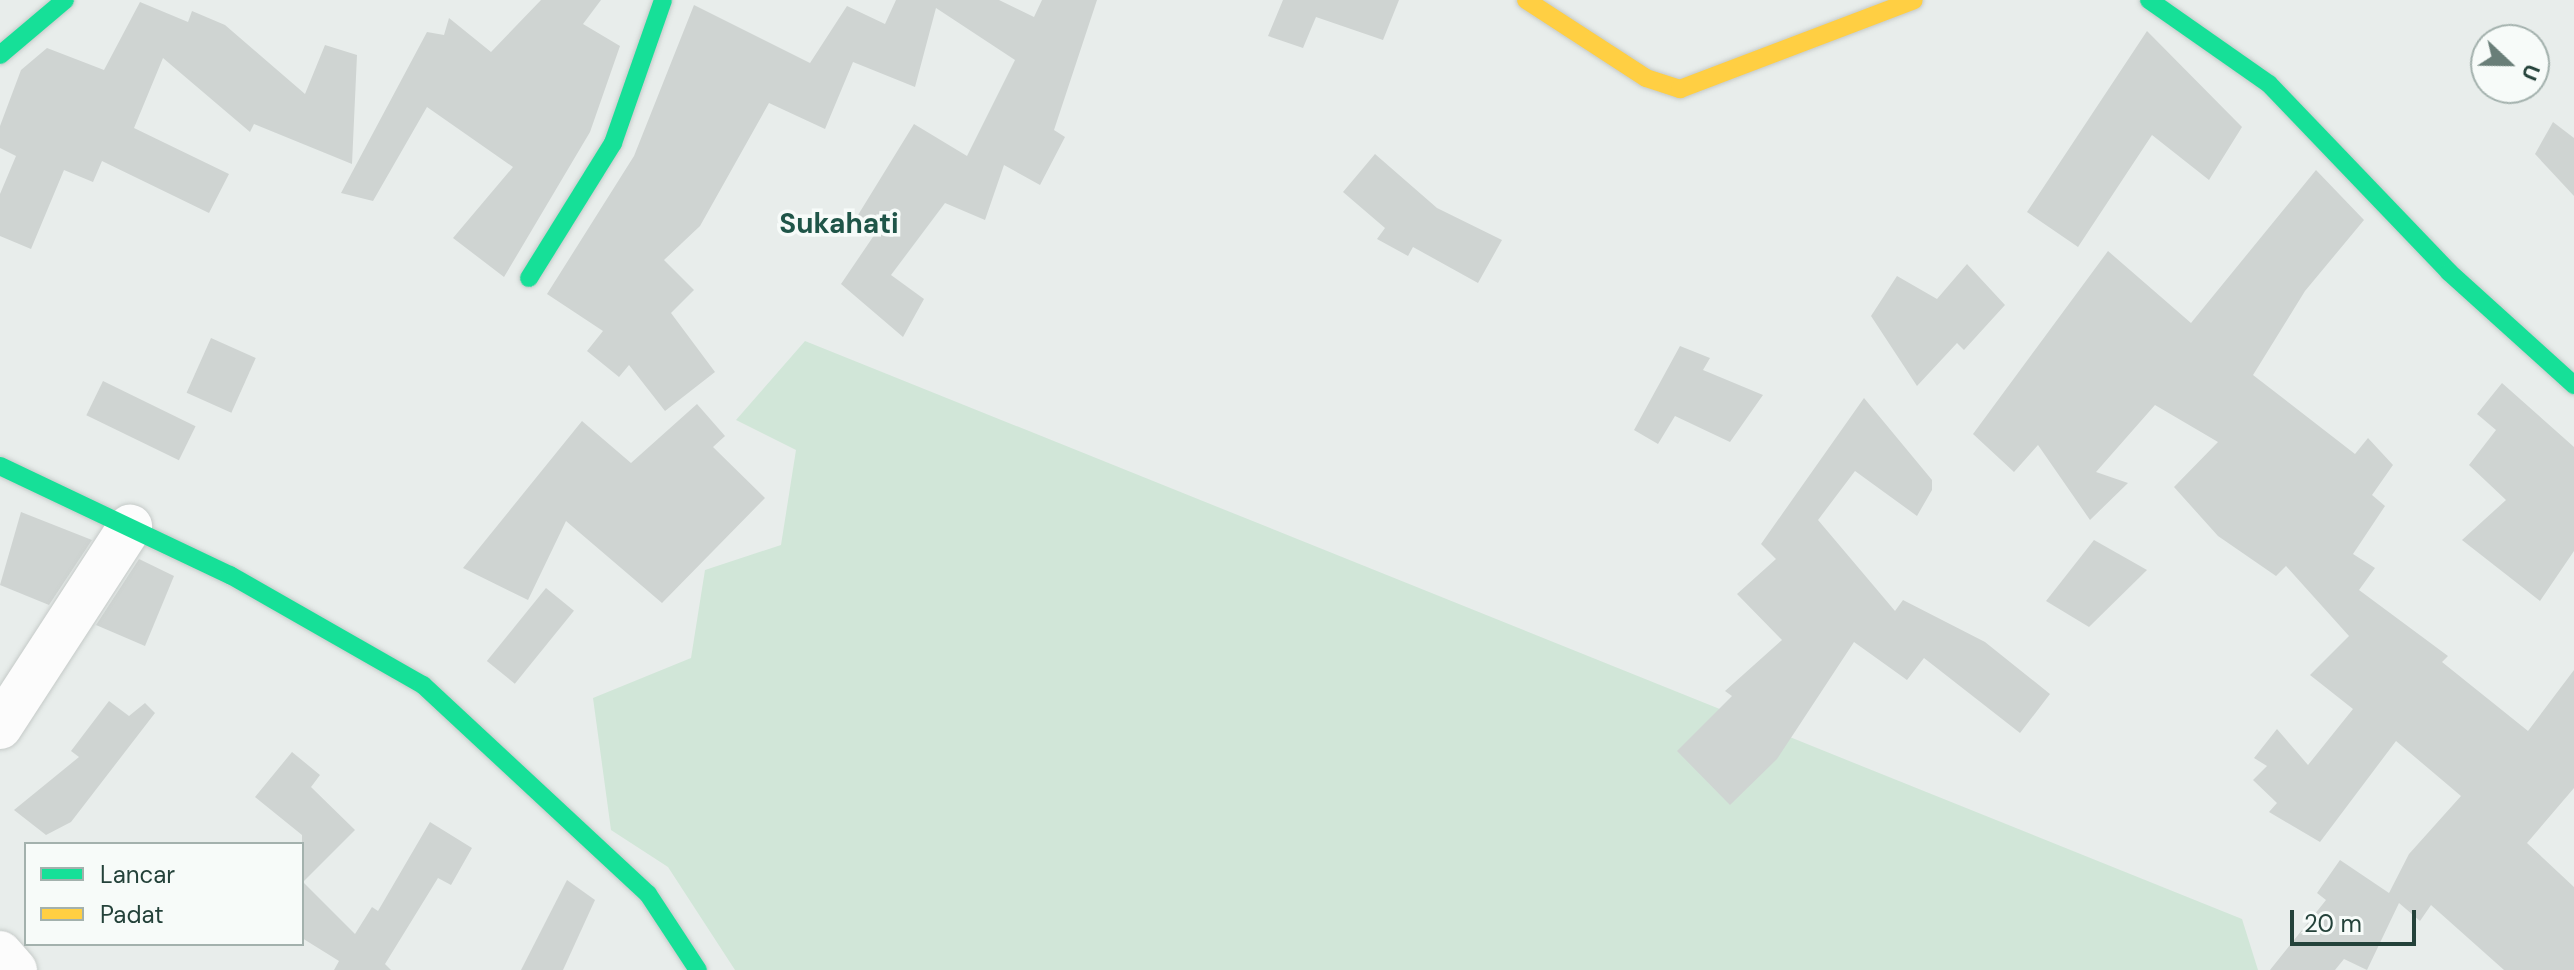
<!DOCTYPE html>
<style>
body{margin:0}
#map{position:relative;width:2574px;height:970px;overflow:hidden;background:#e8edeb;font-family:"DM Sans",sans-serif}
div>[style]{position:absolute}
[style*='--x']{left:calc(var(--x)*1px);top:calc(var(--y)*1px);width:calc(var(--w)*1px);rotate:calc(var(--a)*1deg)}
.green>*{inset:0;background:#d1e6d8}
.building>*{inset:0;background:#cfd4d2;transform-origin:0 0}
.roads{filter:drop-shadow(0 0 2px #c5cac8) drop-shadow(0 0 2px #c5cac8)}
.street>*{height:44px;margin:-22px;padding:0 22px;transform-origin:22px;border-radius:22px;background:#fcfcfc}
.fast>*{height:18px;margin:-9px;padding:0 9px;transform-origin:9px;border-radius:9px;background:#16e098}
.slow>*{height:18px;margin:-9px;padding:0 9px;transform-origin:9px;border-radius:9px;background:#ffcf43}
span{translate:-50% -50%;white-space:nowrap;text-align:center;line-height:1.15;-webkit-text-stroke:7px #f7fbf9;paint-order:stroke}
.quarter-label{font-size:28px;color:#1f5548;font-weight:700}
.legend{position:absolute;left:24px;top:842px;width:280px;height:104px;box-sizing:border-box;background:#f7fbf9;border:2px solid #a3b1ad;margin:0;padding:10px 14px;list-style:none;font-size:24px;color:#24423a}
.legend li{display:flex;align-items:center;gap:16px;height:40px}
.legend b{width:40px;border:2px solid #a3b1ad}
.north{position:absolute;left:2470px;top:24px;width:80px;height:80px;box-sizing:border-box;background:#f7fbf9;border:2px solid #a3b1ad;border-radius:50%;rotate:112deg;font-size:22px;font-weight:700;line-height:32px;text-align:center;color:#24423a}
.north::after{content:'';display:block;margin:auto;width:28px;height:36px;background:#697e78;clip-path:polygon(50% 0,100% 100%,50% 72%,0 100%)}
.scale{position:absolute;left:2290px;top:910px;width:126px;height:36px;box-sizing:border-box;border:4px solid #24423a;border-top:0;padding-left:10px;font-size:24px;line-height:28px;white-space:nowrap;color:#24423a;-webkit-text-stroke:6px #f7fbf9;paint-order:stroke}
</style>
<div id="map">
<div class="green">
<div style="clip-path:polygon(805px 341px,2242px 919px,2258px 970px,735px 970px,668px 867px,611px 830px,593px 698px,691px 658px,705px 570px,781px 545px,796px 450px,736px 420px)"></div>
</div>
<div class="building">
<div style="clip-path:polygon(541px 0,601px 0,583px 24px,620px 46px,590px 132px,504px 277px,453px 238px,513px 167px,427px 107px,373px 201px,341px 193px,427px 32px,444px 35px,449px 18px,491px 52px)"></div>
<div style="clip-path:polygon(896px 0,999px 0,1034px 17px,1042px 0,1097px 0,1054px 130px,1065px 137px,1040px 185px,1004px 165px,985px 220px,945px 203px,891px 275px,924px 299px,903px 337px,841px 284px,879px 228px,858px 215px,914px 124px,967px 156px,1015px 60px,936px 8px,915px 87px,853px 62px,825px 129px,769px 103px,700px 226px,664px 260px,694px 290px,671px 313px,715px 372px,665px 411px,629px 365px,619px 377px,587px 351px,603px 331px,547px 294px,634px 156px,694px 5px,810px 63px,847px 6px,885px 24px)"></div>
<div style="clip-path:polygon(1283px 0,1399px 0,1383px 40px,1316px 17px,1303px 48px,1268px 36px)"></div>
<div style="clip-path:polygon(140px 2px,188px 22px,192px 11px,225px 25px,305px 94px,325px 45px,357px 55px,352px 164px,254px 124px,250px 132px,163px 58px,134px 128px,229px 174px,209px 213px,102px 161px,93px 182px,64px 170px,31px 249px,0 236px,0 194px,16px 156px,0 148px,0 126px,21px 70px,47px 48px,104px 70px)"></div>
<div style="clip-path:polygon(2147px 31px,2242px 127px,2209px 180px,2152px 135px,2078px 247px,2027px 212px)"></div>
<div style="clip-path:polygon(2553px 122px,2574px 138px,2574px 196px,2535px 154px)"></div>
<div style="clip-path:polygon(1375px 154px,1437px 208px,1502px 240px,1478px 283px,1413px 247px,1408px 256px,1377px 239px,1385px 228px,1343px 192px)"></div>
<div style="clip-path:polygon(2316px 170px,2364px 220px,2305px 291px,2253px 375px,2355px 454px,2368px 438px,2393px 465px,2372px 495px,2385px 506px,2353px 554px,2375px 568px,2359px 590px,2448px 656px,2442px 662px,2528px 731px,2574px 670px,2574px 788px,2527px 843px,2574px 887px,2574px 970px,2504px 970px,2431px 905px,2420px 921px,2399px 903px,2367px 970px,2344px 959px,2335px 970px,2270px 970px,2326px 900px,2317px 893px,2340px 860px,2389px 893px,2409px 854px,2461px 796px,2396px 741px,2320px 842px,2269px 812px,2277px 803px,2253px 780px,2267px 766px,2254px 758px,2277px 729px,2308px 765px,2353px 709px,2310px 675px,2349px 636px,2286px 566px,2276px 576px,2218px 536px,2174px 487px,2218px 442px,2155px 405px,2096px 472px,2128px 483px,2090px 520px,2038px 445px,2014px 472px,1973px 434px,2108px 251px,2191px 323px)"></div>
<div style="clip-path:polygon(1967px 264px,2005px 305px,1964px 350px,1957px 343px,1917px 386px,1871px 316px,1897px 276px,1937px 299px)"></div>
<div style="left:211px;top:338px;width:49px;height:60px;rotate:24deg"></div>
<div style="clip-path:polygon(1680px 346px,1710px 358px,1703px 370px,1763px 395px,1730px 442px,1675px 416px,1658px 444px,1634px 430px)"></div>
<div style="left:103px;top:381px;width:103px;height:38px;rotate:26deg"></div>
<div style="clip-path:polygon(2502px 383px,2574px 447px,2574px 551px,2540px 601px,2462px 540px,2506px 500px,2469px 465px,2496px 430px,2477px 414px)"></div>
<div style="clip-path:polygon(1864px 398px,1932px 480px,1932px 490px,1917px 516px,1855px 471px,1818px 520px,1895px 611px,1903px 600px,1985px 642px,2050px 694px,2020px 733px,1924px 658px,1907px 680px,1854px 642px,1777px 759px,1730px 805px,1677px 751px,1732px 696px,1725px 691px,1782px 640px,1737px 594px,1776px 559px,1761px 544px)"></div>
<div style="clip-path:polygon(697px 404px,725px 436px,713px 447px,765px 498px,662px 603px,566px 521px,528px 600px,463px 568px,582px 421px,631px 463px)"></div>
<div style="clip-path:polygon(21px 512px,92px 540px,49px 605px,0 585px)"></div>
<div style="clip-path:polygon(2094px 540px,2147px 570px,2089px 627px,2046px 601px)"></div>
<div style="clip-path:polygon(139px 559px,174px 576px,145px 646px,96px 625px)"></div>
<div style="left:546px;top:588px;width:36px;height:94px;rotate:39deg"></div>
<div style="clip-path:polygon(109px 701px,129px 716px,145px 703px,155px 713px,71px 822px,46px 835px,14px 810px,79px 757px,71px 751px)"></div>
<div style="clip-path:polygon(292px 752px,320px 775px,311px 787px,355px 830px,303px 882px,355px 934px,372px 907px,378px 911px,430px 822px,472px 848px,451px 885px,438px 878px,385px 964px,391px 970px,334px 970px,339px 961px,302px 938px,302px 835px,255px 797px)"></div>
<div style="clip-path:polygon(567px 880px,595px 900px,563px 970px,521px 970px)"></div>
</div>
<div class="roads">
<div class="street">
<div style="--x:0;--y:727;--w:239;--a:-57"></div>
<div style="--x:0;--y:953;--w:23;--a:49"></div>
</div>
<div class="fast">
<div style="--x:2149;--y:0;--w:146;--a:35"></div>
<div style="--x:2269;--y:84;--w:260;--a:46.2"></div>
<div style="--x:2449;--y:272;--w:169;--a:42.1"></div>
<div style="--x:0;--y:55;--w:85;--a:-40.2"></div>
<div style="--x:529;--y:278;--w:159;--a:-58.1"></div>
<div style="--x:613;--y:143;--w:151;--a:-70.7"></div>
<div style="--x:0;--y:466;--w:255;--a:25.4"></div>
<div style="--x:230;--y:575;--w:222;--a:29.7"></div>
<div style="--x:423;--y:685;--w:307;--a:42.9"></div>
<div style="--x:648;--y:894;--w:91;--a:56.7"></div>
</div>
<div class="slow">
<div style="--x:1526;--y:0;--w:143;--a:33"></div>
<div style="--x:1646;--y:78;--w:36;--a:18"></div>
<div style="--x:1680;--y:89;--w:250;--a:-20.8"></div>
</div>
</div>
<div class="quarter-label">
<span style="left:839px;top:224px">Sukahati</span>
</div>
<ul class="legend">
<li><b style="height:10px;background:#16e098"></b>Lancar</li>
<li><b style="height:10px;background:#ffcf43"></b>Padat</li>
</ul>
<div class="north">U</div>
<div class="scale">20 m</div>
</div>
